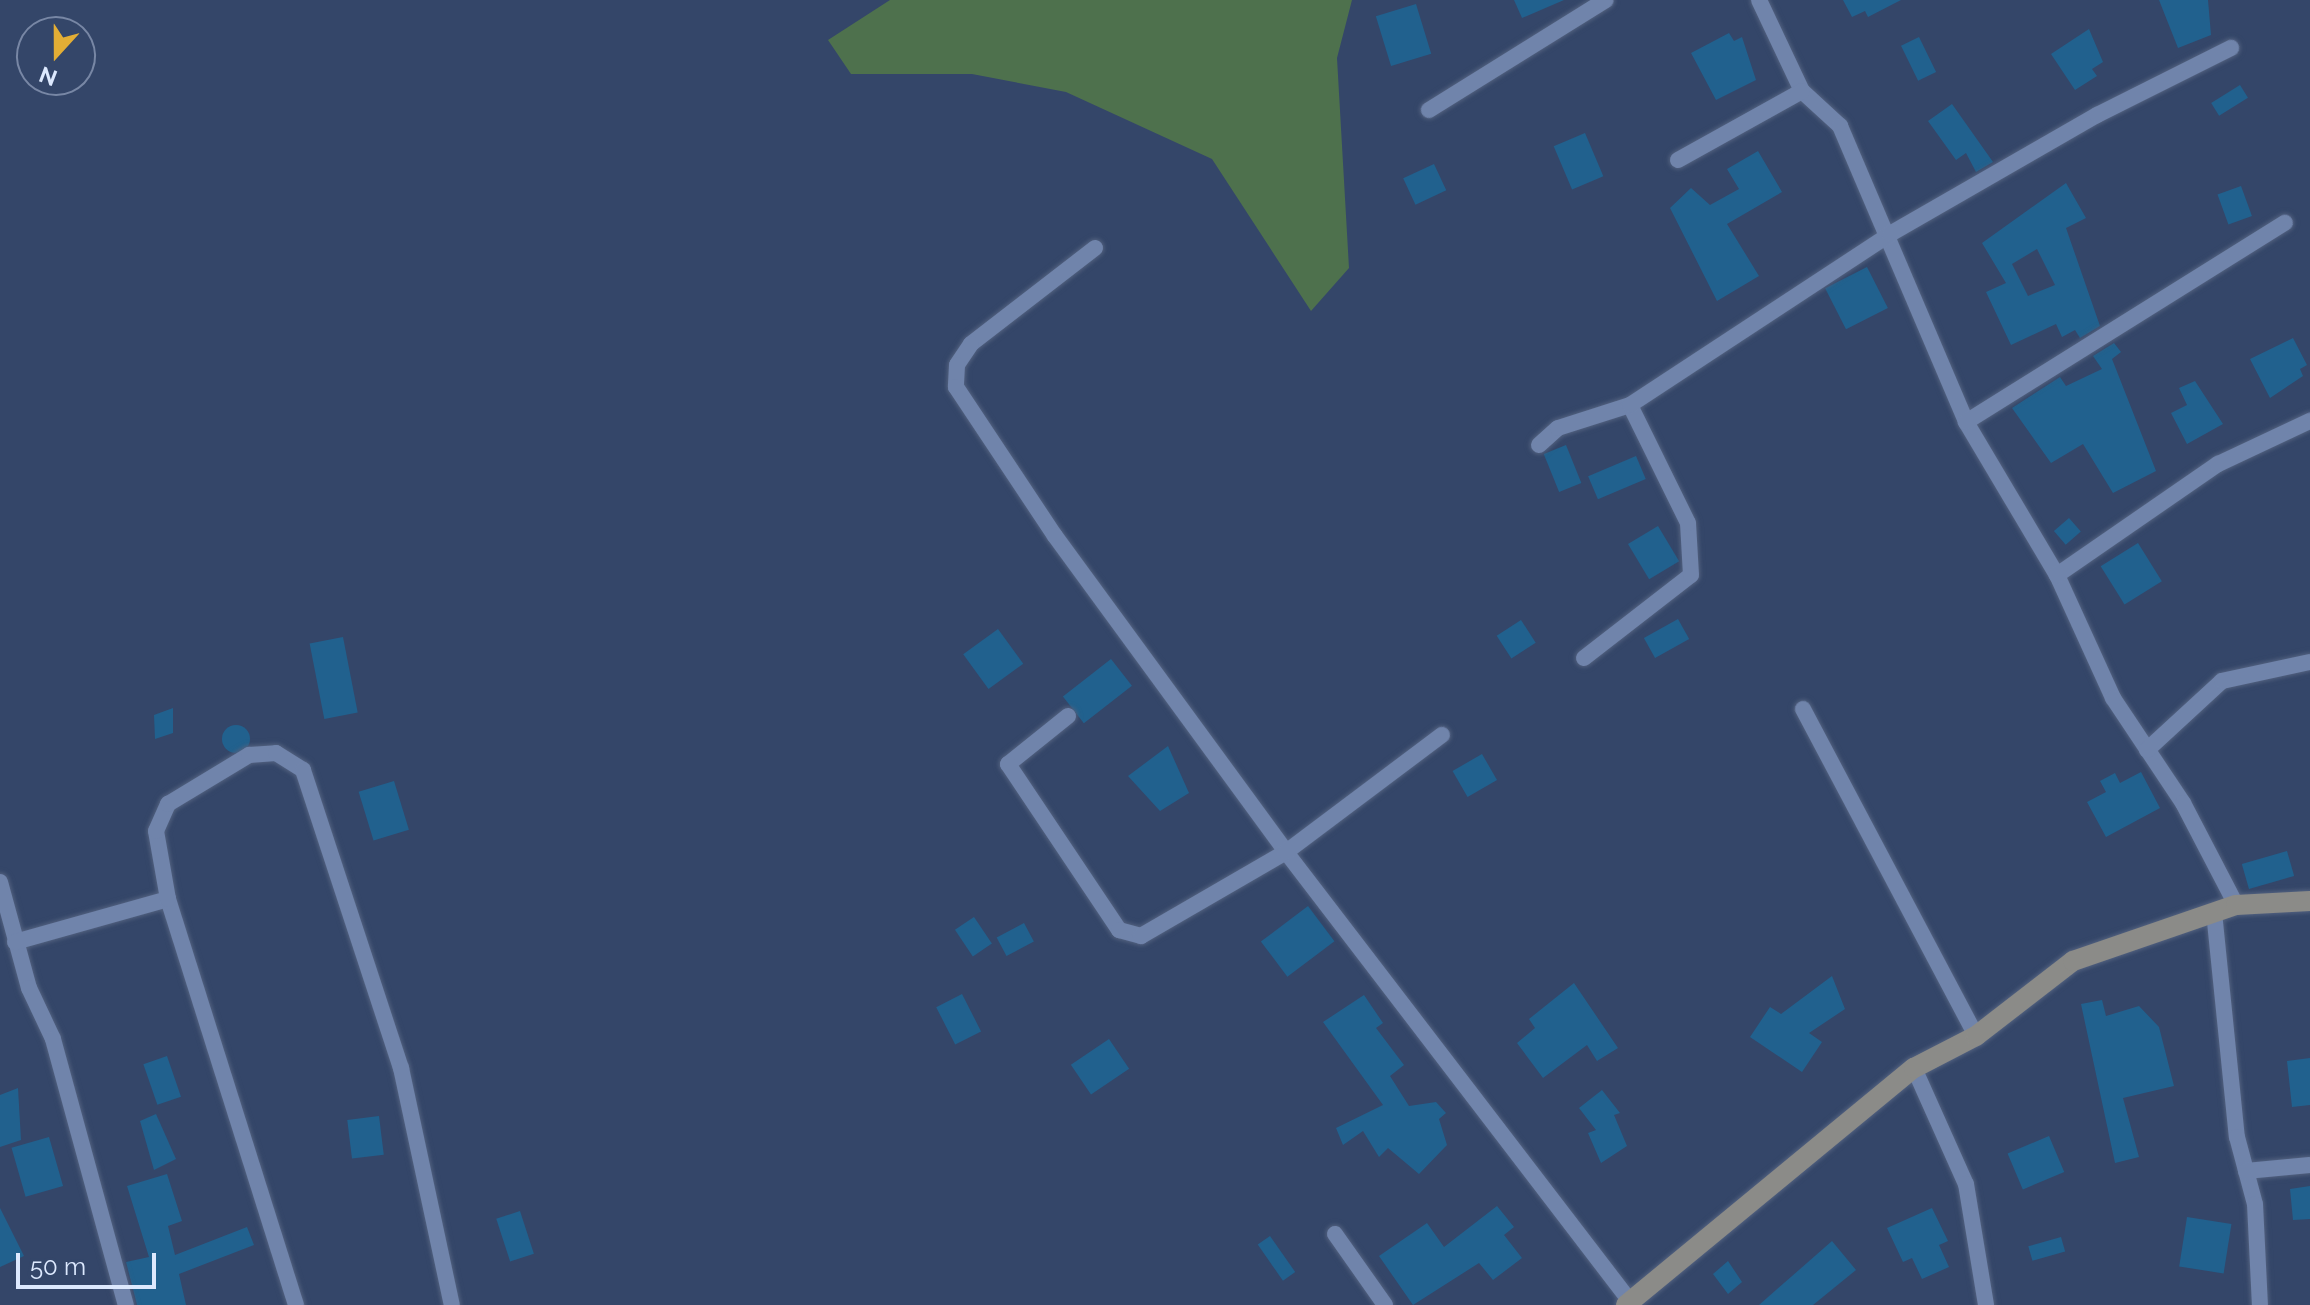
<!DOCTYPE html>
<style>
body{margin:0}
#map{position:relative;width:2310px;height:1305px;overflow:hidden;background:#344669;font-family:Raleway,sans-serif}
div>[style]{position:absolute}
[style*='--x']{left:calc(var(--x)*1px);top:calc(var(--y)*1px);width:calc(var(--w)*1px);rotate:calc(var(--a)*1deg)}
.green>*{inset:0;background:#4e714d}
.building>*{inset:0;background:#21618e;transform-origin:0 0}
.round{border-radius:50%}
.roads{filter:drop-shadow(0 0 2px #52617f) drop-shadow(0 0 2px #52617f)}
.street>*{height:16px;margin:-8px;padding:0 8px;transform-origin:8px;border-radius:8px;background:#7084ab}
.secondary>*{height:20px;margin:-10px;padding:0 10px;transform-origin:10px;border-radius:10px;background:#8b8b88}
span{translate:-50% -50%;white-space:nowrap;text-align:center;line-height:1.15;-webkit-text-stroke:6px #344669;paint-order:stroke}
.north{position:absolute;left:16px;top:16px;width:80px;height:80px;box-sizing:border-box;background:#344669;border:2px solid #7887a5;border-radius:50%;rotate:201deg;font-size:22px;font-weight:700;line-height:32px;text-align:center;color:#dde9fe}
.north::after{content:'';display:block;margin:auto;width:28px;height:36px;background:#e3ae35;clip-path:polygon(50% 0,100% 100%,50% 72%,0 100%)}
.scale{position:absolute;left:16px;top:1253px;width:140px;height:36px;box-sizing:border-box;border:4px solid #dde9fe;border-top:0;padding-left:10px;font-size:24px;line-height:28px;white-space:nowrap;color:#dde9fe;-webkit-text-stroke:6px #344669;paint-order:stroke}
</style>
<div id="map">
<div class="green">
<div style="clip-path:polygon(890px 0,1352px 0,1337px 58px,1349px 268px,1311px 311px,1212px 159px,1066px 92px,972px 74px,851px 74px,828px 40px)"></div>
</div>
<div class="building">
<div style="clip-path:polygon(1514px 0,1564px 0,1522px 18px)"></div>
<div style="clip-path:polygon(1843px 0,1901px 0,1868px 17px,1865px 11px,1852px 17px)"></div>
<div style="clip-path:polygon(2159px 0,2208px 0,2211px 35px,2178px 48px)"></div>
<div style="left:1416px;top:4px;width:52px;height:42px;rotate:73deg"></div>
<div style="clip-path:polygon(2089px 29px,2103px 62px,2092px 69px,2097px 76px,2075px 90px,2051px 54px)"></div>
<div style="clip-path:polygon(1729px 33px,1734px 41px,1742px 37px,1756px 80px,1716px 100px,1691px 53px)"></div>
<div style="left:1919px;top:37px;width:39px;height:20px;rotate:64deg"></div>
<div style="left:2240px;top:85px;width:15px;height:34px;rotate:58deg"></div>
<div style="clip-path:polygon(1952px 104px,1993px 162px,1976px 172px,1966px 153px,1956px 160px,1928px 121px)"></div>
<div style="left:1585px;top:133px;width:47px;height:34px;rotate:67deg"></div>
<div style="clip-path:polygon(1758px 151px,1782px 192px,1727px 224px,1759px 276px,1717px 301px,1670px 208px,1691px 188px,1710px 205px,1739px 189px,1727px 169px)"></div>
<div style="left:1434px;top:164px;width:29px;height:34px;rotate:65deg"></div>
<div style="clip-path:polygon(evenodd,2066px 183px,2086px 218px,2066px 228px,2100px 326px,2080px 338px,2075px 330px,2062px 337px,2056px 324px,2011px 345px,1986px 292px,2006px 283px,1982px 243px,2066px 183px,2037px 249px,2055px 285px,2028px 296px,2012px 264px,2037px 249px)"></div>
<div style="left:2241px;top:186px;width:32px;height:25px;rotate:70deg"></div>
<div style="left:1867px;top:267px;width:46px;height:47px;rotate:63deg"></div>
<div style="clip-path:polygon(2293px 338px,2307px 365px,2300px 369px,2303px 376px,2270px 398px,2250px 359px)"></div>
<div style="clip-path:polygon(2114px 343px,2121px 352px,2112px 359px,2156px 471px,2113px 493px,2083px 444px,2051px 463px,2012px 408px,2060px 377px,2066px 386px,2102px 369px,2093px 356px)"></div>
<div style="clip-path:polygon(2195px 381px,2223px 424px,2187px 444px,2171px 413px,2187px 405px,2179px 388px)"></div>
<div style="left:1566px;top:445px;width:41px;height:24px;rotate:68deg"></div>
<div style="left:1636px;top:456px;width:25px;height:52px;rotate:67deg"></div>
<div style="left:2069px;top:518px;width:18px;height:20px;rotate:49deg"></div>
<div style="left:1658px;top:526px;width:41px;height:35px;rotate:59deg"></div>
<div style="left:2138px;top:543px;width:45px;height:44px;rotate:58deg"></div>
<div style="left:1678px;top:619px;width:23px;height:39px;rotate:61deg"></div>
<div style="left:1521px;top:620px;width:27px;height:29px;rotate:57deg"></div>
<div style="left:998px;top:629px;width:43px;height:43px;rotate:54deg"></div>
<div style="left:343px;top:637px;width:77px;height:34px;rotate:79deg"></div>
<div style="left:1111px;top:659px;width:34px;height:61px;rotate:52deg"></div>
<div style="clip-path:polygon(173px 708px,173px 733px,155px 739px,154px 715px)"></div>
<div class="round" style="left:222px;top:725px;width:28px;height:28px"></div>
<div style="clip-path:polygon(1168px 746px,1189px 793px,1160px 811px,1128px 776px)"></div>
<div style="left:1482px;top:754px;width:30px;height:34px;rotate:60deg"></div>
<div style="clip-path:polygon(2141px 772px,2160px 808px,2106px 837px,2087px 802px,2106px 792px,2100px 781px,2115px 773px,2120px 783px)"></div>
<div style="left:394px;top:781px;width:51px;height:37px;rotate:73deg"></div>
<div style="left:2287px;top:851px;width:26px;height:47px;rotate:74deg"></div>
<div style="left:1308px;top:906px;width:44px;height:59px;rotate:53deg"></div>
<div style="left:974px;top:917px;width:32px;height:23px;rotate:56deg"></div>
<div style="left:1024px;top:923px;width:21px;height:31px;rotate:62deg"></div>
<div style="clip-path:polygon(1832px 976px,1845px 1009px,1809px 1033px,1822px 1042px,1802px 1072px,1750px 1037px,1770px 1007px,1781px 1014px)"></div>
<div style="clip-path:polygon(1574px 983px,1618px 1048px,1597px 1061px,1587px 1045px,1543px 1078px,1517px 1043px,1535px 1028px,1529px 1019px)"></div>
<div style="left:962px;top:994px;width:42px;height:29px;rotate:63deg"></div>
<div style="clip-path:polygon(1364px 995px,1383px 1023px,1376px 1028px,1404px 1065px,1390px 1076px,1409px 1106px,1436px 1102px,1446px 1113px,1439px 1119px,1447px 1145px,1419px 1174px,1388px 1148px,1379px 1157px,1363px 1131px,1343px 1145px,1336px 1128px,1383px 1105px,1323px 1022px)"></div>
<div style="clip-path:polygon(2102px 1000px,2106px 1016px,2139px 1006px,2159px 1027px,2174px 1086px,2123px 1098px,2139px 1157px,2115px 1163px,2081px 1004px)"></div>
<div style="left:1109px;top:1039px;width:36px;height:46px;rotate:56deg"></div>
<div style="left:167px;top:1056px;width:43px;height:25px;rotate:71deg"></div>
<div style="clip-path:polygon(2310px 1058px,2310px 1105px,2292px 1107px,2287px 1061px)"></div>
<div style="clip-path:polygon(18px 1088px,21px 1140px,0 1147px,0 1095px)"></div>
<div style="clip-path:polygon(1602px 1090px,1620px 1113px,1614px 1115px,1627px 1146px,1601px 1163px,1588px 1133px,1596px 1130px,1579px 1108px)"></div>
<div style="clip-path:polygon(156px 1114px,176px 1159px,154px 1170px,140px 1121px)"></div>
<div style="left:379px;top:1116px;width:39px;height:32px;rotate:83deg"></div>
<div style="left:2049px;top:1136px;width:39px;height:45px;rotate:67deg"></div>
<div style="left:49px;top:1137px;width:51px;height:39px;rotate:74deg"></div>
<div style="clip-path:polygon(167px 1174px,182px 1221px,168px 1226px,175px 1255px,247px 1227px,254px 1245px,179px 1274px,186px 1305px,137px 1305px,126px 1262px,149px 1257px,127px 1186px)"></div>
<div style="clip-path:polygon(2310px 1186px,2310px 1219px,2293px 1220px,2290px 1189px)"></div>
<div style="clip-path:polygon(1497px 1206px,1514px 1227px,1504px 1235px,1522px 1258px,1493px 1280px,1479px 1263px,1413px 1305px,1379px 1256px,1427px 1223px,1444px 1247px)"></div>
<div style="clip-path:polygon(0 1208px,24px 1256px,0 1267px)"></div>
<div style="clip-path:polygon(1932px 1208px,1948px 1241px,1939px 1245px,1949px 1267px,1922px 1279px,1912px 1258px,1903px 1262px,1887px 1228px)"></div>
<div style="left:520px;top:1211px;width:45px;height:25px;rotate:72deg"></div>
<div style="left:2187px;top:1217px;width:45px;height:50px;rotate:9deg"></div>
<div style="left:1270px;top:1236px;width:44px;height:15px;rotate:55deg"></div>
<div style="left:2061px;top:1237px;width:15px;height:34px;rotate:74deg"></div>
<div style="clip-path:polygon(1832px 1241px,1856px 1270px,1813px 1305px,1759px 1305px)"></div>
<div style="clip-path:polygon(1728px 1261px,1742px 1282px,1728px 1294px,1713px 1274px)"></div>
</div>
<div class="roads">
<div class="street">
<div style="--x:1759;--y:0;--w:101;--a:64.7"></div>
<div style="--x:1802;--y:91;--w:52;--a:42.6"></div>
<div style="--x:1840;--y:126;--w:322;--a:66.9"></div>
<div style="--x:1966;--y:422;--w:178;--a:59.3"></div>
<div style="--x:2057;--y:575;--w:135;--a:65.5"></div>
<div style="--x:2113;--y:698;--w:126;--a:56.3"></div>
<div style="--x:2183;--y:803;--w:115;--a:62.5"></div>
<div style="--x:1429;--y:110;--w:208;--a:-31.9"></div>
<div style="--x:1678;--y:160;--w:142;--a:-29.1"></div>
<div style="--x:1095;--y:248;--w:157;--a:142.3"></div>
<div style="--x:971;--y:344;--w:25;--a:124"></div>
<div style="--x:957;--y:365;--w:22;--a:93"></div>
<div style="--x:956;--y:387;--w:179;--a:56.4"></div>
<div style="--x:1055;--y:536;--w:391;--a:53.8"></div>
<div style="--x:1286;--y:852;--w:571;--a:52.55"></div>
<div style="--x:1966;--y:422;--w:376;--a:-32"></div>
<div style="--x:1539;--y:445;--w:25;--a:-42"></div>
<div style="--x:1558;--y:428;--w:76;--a:-17.7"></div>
<div style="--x:2057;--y:575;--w:196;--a:-34.6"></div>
<div style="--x:2218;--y:464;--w:102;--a:-25.1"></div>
<div style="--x:1584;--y:658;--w:135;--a:-37.8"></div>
<div style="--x:1691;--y:575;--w:52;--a:-93.3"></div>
<div style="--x:1688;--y:523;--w:131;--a:-116.2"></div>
<div style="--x:1630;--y:405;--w:311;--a:-33.3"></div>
<div style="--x:1890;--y:234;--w:239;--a:-29.9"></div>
<div style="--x:2097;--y:115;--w:150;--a:-26.6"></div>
<div style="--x:1803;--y:709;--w:370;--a:62.1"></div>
<div style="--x:1068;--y:716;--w:77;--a:141.3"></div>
<div style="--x:1008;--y:764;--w:200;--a:56.2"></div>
<div style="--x:1119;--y:930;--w:23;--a:15"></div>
<div style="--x:1141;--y:936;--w:168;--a:-30.1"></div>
<div style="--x:1286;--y:852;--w:195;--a:-36.9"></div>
<div style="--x:2147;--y:750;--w:102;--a:-42.6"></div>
<div style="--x:2222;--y:681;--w:90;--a:-12.2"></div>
<div style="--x:0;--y:882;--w:110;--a:74.7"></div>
<div style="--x:29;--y:988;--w:56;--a:64.8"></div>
<div style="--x:53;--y:1039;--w:276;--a:74.7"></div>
<div style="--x:2214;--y:912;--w:226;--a:84.2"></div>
<div style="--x:2237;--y:1137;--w:69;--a:75"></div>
<div style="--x:2255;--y:1204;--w:101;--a:87.2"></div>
<div style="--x:15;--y:942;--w:159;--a:-15.7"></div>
<div style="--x:1914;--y:1068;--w:127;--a:65.9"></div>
<div style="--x:1966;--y:1184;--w:123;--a:80.6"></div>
<div style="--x:2246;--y:1171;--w:64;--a:-5.4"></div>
<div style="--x:1335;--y:1234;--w:87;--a:54.8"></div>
<div style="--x:296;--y:1305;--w:426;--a:-107.5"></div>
<div style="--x:168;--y:899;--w:69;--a:-100"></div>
<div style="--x:156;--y:831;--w:30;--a:-66"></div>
<div style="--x:168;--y:804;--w:95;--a:-31.2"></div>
<div style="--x:249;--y:755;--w:27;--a:-4"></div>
<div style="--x:276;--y:753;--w:32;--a:32"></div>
<div style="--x:303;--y:770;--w:314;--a:71.8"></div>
<div style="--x:401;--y:1068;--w:242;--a:77.9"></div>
</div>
<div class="secondary">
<div style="--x:1626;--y:1305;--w:373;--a:-39.5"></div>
<div style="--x:1914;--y:1068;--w:70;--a:-27.3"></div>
<div style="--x:1976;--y:1036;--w:123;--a:-37.7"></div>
<div style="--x:2073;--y:961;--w:172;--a:-19"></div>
<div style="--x:2236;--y:905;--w:74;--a:-3.1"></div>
</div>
</div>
<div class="north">N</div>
<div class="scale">50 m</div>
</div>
